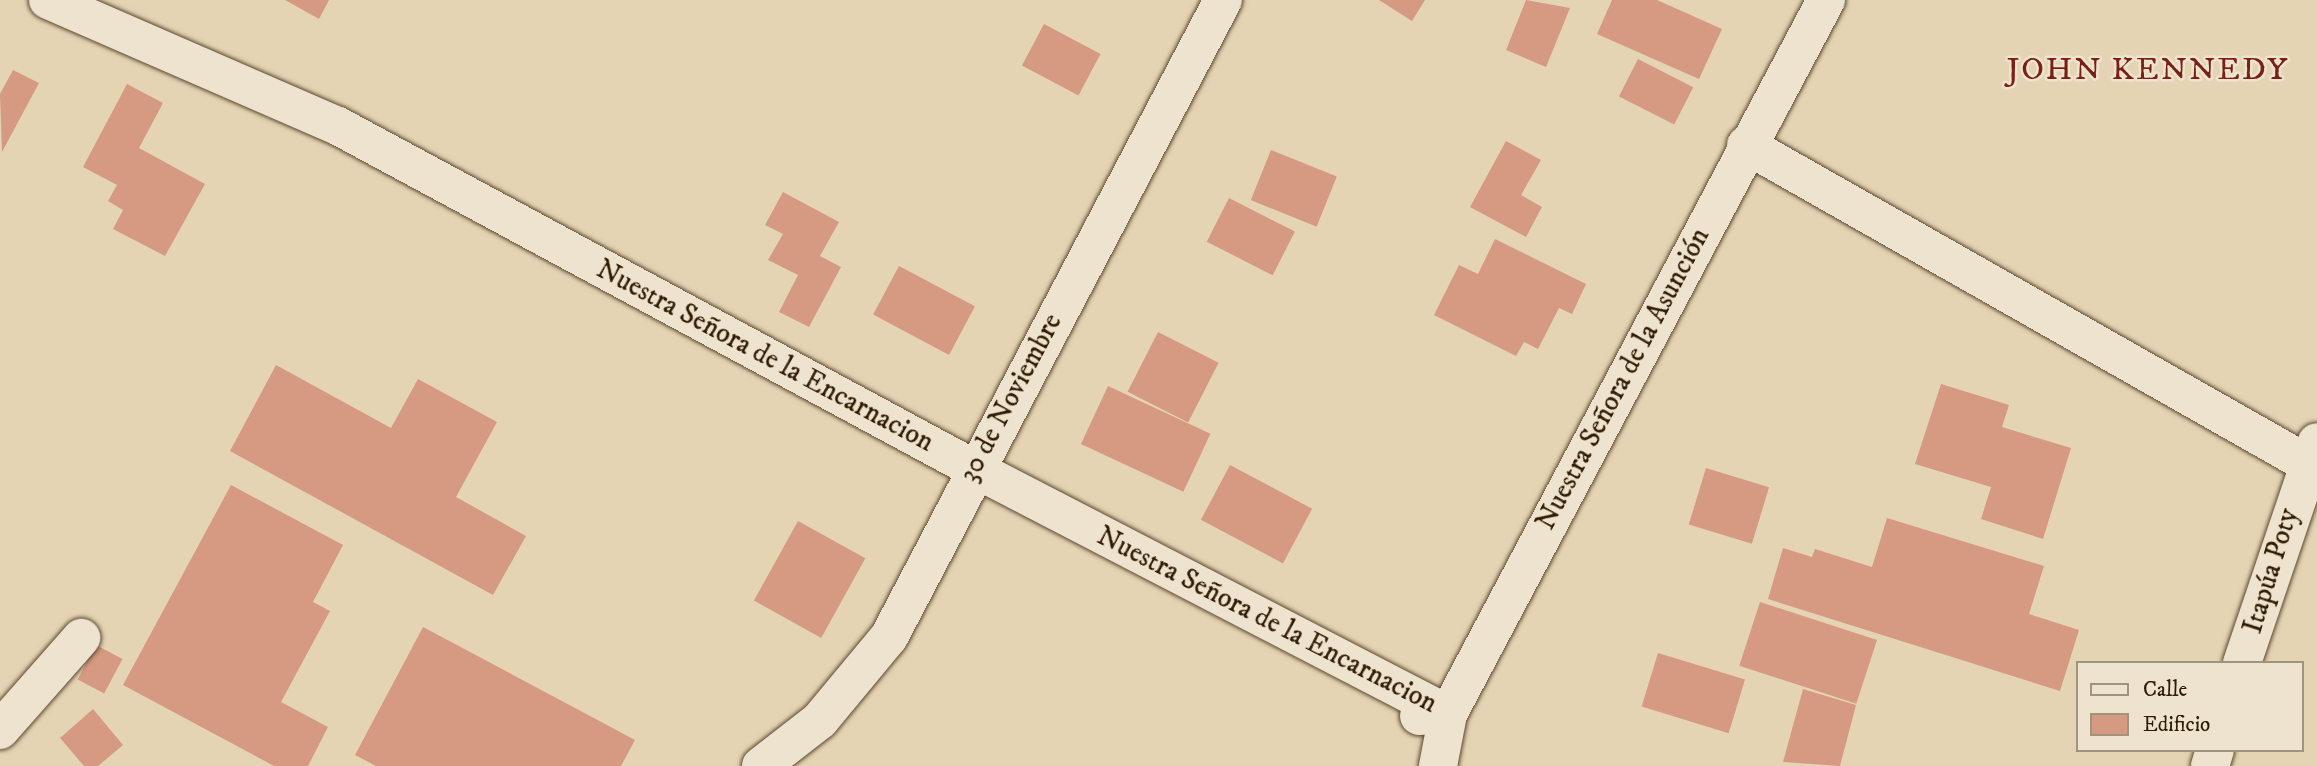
<!DOCTYPE html>
<meta charset="utf-8">
<style>
body{margin:0}
#map{position:relative;width:2317px;height:766px;overflow:hidden;background:#e5d4b4;font-family:"IM FELL DW Pica",serif}
div>[style]{position:absolute}
[style*='--x']{left:calc(var(--x)*1px);top:calc(var(--y)*1px);width:calc(var(--w)*1px);rotate:calc(var(--a)*1deg)}
.building>*{inset:0;background:#d59a81;transform-origin:0 0}
.roads{filter:drop-shadow(0 0 2px #5c482e) drop-shadow(0 0 2px #5c482e)}
.minor>*{height:38px;margin:-19px;padding:0 19px;transform-origin:19px;border-radius:19px;background:#eee3ce}
span{translate:-50% -50%;white-space:nowrap;text-align:center;line-height:1.15;-webkit-text-stroke:5px #eee3ce;paint-order:stroke}
.street-label{font-size:28px;color:#2f1a02}
.quarter-label{font-size:32px;color:#7a1f14;letter-spacing:2px}
.legend{position:absolute;left:2076px;top:661px;width:228px;height:91px;box-sizing:border-box;background:#eee3ce;border:2px solid #a2937c;margin:0;padding:9px 12px;list-style:none;font-size:21px;color:#2f1a02}
.legend li{display:flex;align-items:center;gap:14px;height:35px}
.legend b{width:35px;border:2px solid #a2937c}
</style>
<div id="map">
<div class="building">
<div style="clip-path:polygon(285px 0,329px 0,319px 19px)"></div>
<div style="clip-path:polygon(1379px 0,1425px 0,1412px 21px)"></div>
<div style="clip-path:polygon(1526px 0,1570px 8px,1546px 67px,1506px 50px)"></div>
<div style="clip-path:polygon(1612px 0,1657px 0,1722px 29px,1699px 79px,1597px 34px)"></div>
<div style="left:1044px;top:24px;width:64px;height:47px;rotate:28deg"></div>
<div style="left:1638px;top:59px;width:62px;height:42px;rotate:27deg"></div>
<div style="clip-path:polygon(13px 70px,39px 83px,2px 152px,0 94px)"></div>
<div style="clip-path:polygon(127px 84px,163px 103px,139px 148px,205px 184px,165px 256px,113px 229px,123px 210px,108px 201px,117px 185px,83px 167px)"></div>
<div style="clip-path:polygon(1506px 141px,1541px 160px,1521px 195px,1542px 207px,1526px 237px,1470px 207px)"></div>
<div style="left:1271px;top:150px;width:71px;height:54px;rotate:22deg"></div>
<div style="clip-path:polygon(783px 192px,839px 222px,820px 256px,841px 267px,809px 327px,779px 312px,798px 275px,768px 260px,783px 234px,765px 225px)"></div>
<div style="left:1229px;top:198px;width:74px;height:49px;rotate:27deg"></div>
<div style="clip-path:polygon(1495px 239px,1586px 284px,1572px 314px,1559px 308px,1538px 349px,1524px 342px,1516px 356px,1434px 315px,1459px 265px,1478px 274px)"></div>
<div style="left:899px;top:266px;width:86px;height:55px;rotate:28deg"></div>
<div style="left:1158px;top:332px;width:68px;height:67px;rotate:27deg"></div>
<div style="clip-path:polygon(276px 365px,391px 428px,418px 379px,497px 422px,456px 497px,526px 536px,493px 595px,230px 451px)"></div>
<div style="clip-path:polygon(1941px 384px,2009px 405px,2002px 427px,2071px 448px,2043px 539px,1981px 519px,1991px 487px,1915px 464px)"></div>
<div style="left:1108px;top:386px;width:113px;height:64px;rotate:25deg"></div>
<div style="left:1230px;top:465px;width:93px;height:62px;rotate:28deg"></div>
<div style="left:1706px;top:468px;width:66px;height:59px;rotate:17deg"></div>
<div style="clip-path:polygon(231px 485px,343px 545px,313px 602px,330px 611px,281px 702px,328px 727px,308px 766px,274px 766px,123px 685px)"></div>
<div style="clip-path:polygon(1887px 518px,2044px 566px,2029px 614px,2079px 630px,2060px 691px,1768px 599px,1783px 548px,1812px 557px,1815px 549px,1872px 567px)"></div>
<div style="left:798px;top:521px;width:77px;height:91px;rotate:29deg"></div>
<div style="left:1760px;top:602px;width:123px;height:67px;rotate:18deg"></div>
<div style="clip-path:polygon(423px 627px,635px 740px,621px 766px,376px 766px,355px 755px)"></div>
<div style="left:96px;top:645px;width:30px;height:39px;rotate:28deg"></div>
<div style="left:1658px;top:653px;width:91px;height:56px;rotate:17deg"></div>
<div style="clip-path:polygon(1803px 689px,1856px 705px,1840px 766px,1783px 762px)"></div>
<div style="clip-path:polygon(93px 709px,123px 745px,98px 766px,84px 766px,60px 738px)"></div>
</div>
<div class="roads">
<div class="minor">
<div style="--x:48;--y:0;--w:316;--a:23.5"></div>
<div style="--x:338;--y:126;--w:721;--a:28.31"></div>
<div style="--x:973;--y:468;--w:535;--a:27.38"></div>
<div style="--x:1448;--y:714;--w:29;--a:176"></div>
<div style="--x:1746;--y:145;--w:657;--a:29.57"></div>
<div style="--x:2242;--y:663;--w:233;--a:-71.3"></div>
<div style="--x:0;--y:730;--w:123;--a:-48.6"></div>
<div style="--x:761;--y:766;--w:75;--a:-37.9"></div>
<div style="--x:820;--y:720;--w:108;--a:-50.3"></div>
<div style="--x:889;--y:637;--w:719;--a:-62.33"></div>
<div style="--x:1438;--y:766;--w:53;--a:-79.1"></div>
<div style="--x:1448;--y:714;--w:808;--a:-62.1"></div>
<div style="--x:2210;--y:766;--w:17;--a:-73"></div>
</div>
</div>
<div class="street-label">
<span style="left:765px;top:356px;rotate:28deg">Nuestra Señora de la Encarnacion</span>
<span style="left:1623px;top:379px;rotate:-62deg">Nuestra Señora de la Asunción</span>
<span style="left:1011px;top:398px;rotate:-62deg">30 de Noviembre</span>
<span style="left:2271px;top:571px;rotate:-73deg">Itapúa Poty</span>
<span style="left:1267px;top:620px;rotate:27deg">Nuestra Señora de la Encarnacion</span>
</div>
<div class="quarter-label">
<span style="left:2148px;top:70px">JOHN KENNEDY</span>
</div>
<ul class="legend">
<li><b style="height:9px;background:#eee3ce"></b>Calle</li>
<li><b style="height:19px;background:#d59a81"></b>Edificio</li>
</ul>
</div>
